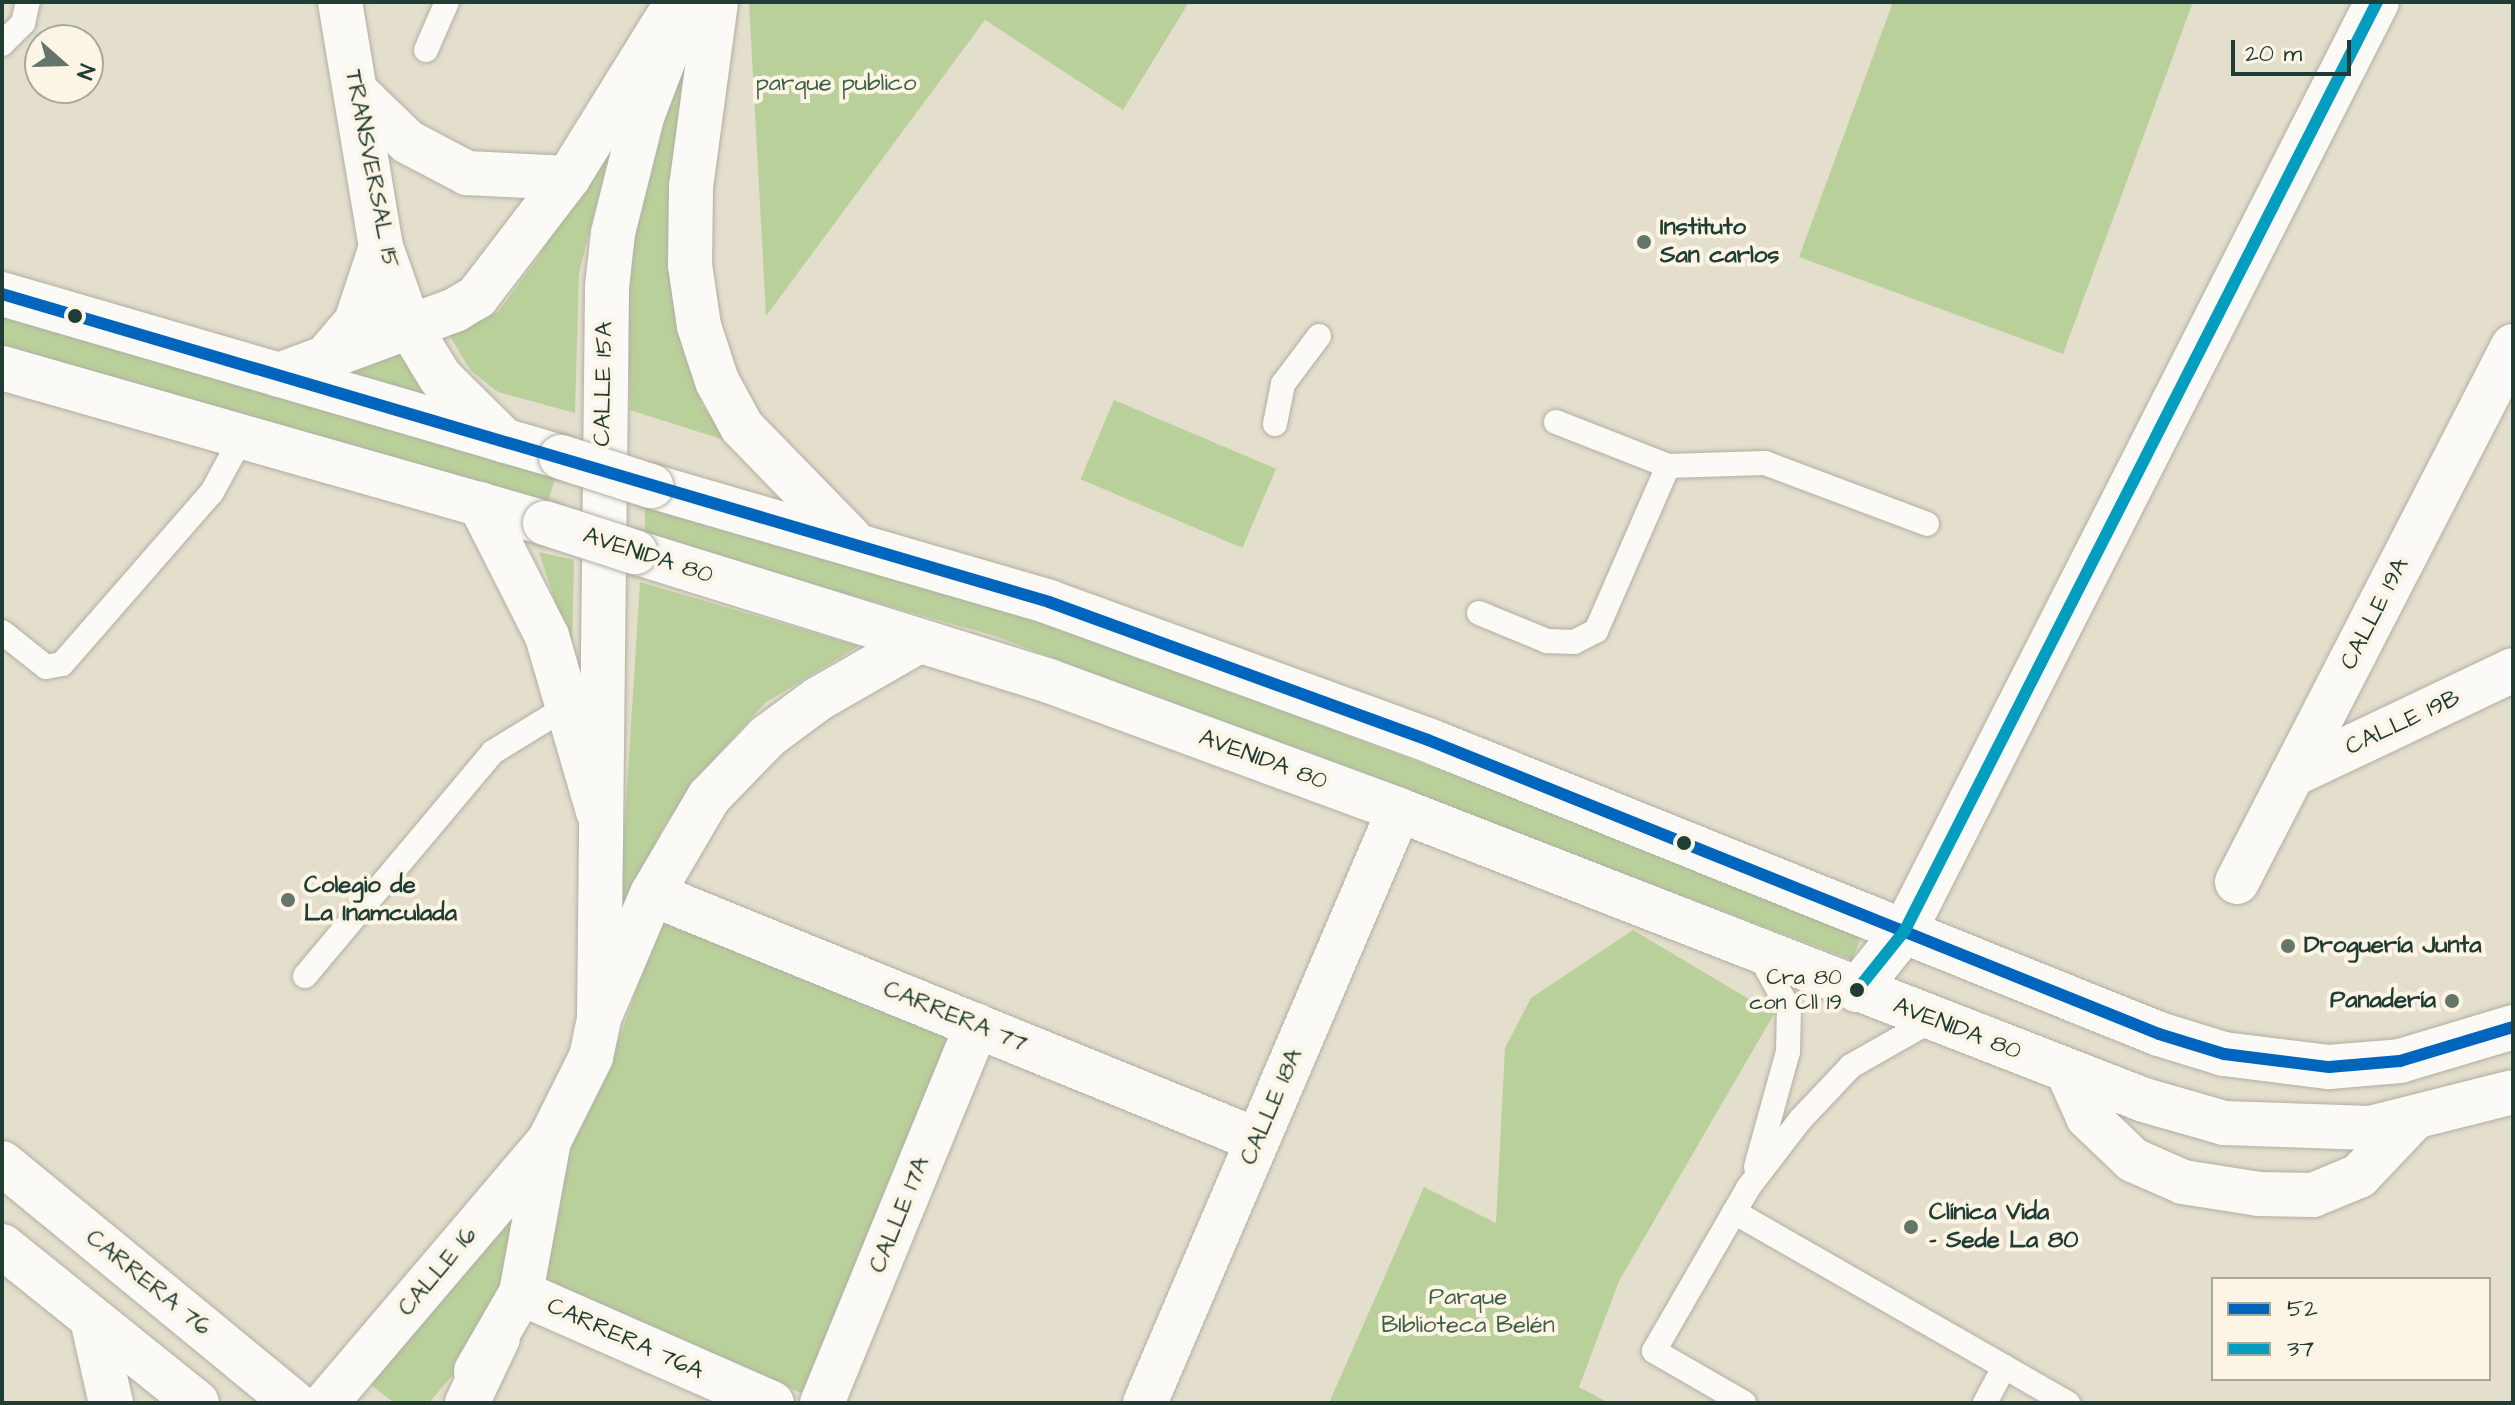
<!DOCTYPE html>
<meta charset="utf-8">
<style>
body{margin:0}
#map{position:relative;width:2515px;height:1405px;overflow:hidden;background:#e4decc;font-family:"Architects Daughter",sans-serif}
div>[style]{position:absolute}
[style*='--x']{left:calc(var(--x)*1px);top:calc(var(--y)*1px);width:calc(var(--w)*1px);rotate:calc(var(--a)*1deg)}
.green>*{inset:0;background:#bad09b;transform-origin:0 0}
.roads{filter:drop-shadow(0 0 2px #b0afa3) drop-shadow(0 0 2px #b0afa3)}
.service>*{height:24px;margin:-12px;padding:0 12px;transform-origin:12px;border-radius:12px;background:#fbfaf7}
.minor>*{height:44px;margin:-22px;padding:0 22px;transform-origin:22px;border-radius:22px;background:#fbfaf7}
.tertiary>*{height:44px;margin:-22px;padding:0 22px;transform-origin:22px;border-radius:22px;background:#fbfaf7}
.secondary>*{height:44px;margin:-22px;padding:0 22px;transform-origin:22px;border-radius:22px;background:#fbfaf7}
.primary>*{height:44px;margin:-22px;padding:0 22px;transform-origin:22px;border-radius:22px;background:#fbfaf7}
.bridges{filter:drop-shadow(0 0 2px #b0afa3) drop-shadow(0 0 2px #b0afa3)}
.primary-bridge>*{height:44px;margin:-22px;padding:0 22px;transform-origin:22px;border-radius:22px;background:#fbfaf7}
.bus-1>*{height:12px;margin:-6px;padding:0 6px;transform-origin:6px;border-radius:6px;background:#0065bd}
.bus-2>*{height:12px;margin:-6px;padding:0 6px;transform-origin:6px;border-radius:6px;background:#039ebf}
.dots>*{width:22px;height:22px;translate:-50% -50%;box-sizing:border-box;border:4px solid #fcf5e5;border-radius:50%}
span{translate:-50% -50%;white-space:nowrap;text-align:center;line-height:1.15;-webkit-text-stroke:8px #fcf5e5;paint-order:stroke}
.bus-label{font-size:22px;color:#1f3d34}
.right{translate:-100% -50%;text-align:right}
.park-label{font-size:24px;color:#3d5f44}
.street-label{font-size:24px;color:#1f3d34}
.poi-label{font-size:24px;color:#1f3d34;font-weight:700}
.left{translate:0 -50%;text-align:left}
.frame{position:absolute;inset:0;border:4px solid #1f3d34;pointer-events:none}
.legend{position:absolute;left:2211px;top:1277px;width:280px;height:104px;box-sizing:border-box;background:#fcf5e5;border:2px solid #a4ab9e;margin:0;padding:10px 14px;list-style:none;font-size:24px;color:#1f3d34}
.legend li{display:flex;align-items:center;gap:16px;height:40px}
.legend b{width:40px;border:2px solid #a4ab9e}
.north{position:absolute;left:24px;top:24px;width:80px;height:80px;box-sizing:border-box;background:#fcf5e5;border:2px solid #a4ab9e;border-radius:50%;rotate:110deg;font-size:22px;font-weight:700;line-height:32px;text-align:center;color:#1f3d34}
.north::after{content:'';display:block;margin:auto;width:28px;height:36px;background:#647569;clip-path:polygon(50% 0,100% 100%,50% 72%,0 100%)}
.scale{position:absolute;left:2231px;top:40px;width:120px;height:36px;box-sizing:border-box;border:4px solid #1f3d34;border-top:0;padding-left:10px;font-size:24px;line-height:28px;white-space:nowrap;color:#1f3d34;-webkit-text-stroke:6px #fcf5e5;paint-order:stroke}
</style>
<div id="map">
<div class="green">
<div style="clip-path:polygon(749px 2px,1189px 2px,1123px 110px,985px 20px,766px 316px)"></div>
<div style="clip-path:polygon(1893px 2px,2193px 2px,2063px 354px,1799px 257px)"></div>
<div style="clip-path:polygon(697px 33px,673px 258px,683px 350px,702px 405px,737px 444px,630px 410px,628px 317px,635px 228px,660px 127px)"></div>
<div style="clip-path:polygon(619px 117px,579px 273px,575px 413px,498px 392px,471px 371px,446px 330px,498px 312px,537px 259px)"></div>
<div style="left:2px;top:313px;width:577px;height:33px;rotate:16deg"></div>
<div style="clip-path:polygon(398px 349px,451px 409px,343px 374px)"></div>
<div style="left:1114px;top:400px;width:176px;height:86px;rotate:23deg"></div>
<div style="clip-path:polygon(645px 505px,999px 604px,1864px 930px,1852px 960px,992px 635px,645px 538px)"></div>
<div style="clip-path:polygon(539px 552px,574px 560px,572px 654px)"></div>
<div style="clip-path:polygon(640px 582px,859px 646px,765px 703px,714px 759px,665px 824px,618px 930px)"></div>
<div style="clip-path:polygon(664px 915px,958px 1040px,809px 1396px,543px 1288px,560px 1146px,608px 1069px)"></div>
<div style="clip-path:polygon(1633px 930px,1774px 1014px,1619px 1281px,1579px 1387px,1609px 1403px,1329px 1403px,1424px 1187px,1496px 1223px,1505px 1048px,1531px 998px)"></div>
<div style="clip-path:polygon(519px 1196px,505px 1277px,472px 1352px,429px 1403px,394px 1403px,361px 1377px)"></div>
</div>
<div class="roads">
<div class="service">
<div style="--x:2;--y:44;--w:30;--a:-45"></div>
<div style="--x:23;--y:23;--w:22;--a:-77"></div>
<div style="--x:426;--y:50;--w:52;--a:-66.4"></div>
<div style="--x:1556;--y:422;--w:120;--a:21.4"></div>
<div style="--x:1275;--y:424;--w:41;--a:-78.7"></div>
<div style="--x:1283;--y:384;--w:60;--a:-53.1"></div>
<div style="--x:1479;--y:613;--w:74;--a:22.4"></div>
<div style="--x:1547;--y:641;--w:27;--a:2"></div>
<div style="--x:1574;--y:642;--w:25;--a:-27"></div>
<div style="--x:1596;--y:631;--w:180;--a:-66.4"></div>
<div style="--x:1668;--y:466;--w:97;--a:-1.8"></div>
<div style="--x:1765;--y:463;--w:173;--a:20.6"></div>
<div style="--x:2;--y:632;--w:56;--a:38.5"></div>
<div style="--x:46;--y:667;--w:16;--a:-11"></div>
<div style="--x:62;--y:664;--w:228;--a:-48.9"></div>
<div style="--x:212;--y:492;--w:63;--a:-61.4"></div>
<div style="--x:305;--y:976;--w:292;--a:-50"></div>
<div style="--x:493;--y:752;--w:88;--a:-31.5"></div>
<div style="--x:1756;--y:1167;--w:119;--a:-74.5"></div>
<div style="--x:1788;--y:1052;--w:43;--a:-88.7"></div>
<div style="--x:1789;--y:1009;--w:64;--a:-119"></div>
<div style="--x:1734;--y:1212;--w:385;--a:29.8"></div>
<div style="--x:1744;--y:1403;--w:104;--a:-150"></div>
<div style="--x:1654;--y:1351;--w:188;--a:-60"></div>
<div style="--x:1748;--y:1188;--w:86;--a:-52.6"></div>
<div style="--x:1800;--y:1120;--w:74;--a:-46.6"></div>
<div style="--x:1851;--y:1066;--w:93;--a:-29.6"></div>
<div style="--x:1985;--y:1403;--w:41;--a:-62.2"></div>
</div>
<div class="minor">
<div style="--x:340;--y:2;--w:248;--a:80.5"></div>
<div style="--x:381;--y:247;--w:84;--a:70.5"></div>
<div style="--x:409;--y:326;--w:60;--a:58.7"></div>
<div style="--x:440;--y:377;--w:91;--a:44.6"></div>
<div style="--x:2292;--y:775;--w:245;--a:-25.4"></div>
<div style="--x:2237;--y:882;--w:603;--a:-62.75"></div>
<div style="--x:652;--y:894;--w:653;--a:22.13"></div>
<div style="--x:1857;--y:990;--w:77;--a:-51.3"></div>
<div style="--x:1905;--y:930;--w:1041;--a:-63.04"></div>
<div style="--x:521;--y:1293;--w:274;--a:23.7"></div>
<div style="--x:822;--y:1403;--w:408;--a:-67.7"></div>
<div style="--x:1145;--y:1403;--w:645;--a:-66.81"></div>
</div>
<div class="tertiary">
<div style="--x:476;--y:1371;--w:90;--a:-60"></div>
<div style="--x:521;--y:1293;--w:155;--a:-79.6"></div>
<div style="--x:326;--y:1403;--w:344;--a:-49.6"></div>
<div style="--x:549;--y:1141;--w:94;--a:-63.4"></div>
<div style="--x:591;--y:1057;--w:40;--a:-78"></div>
<div style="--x:599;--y:1018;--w:732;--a:-89.37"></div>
<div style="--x:607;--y:286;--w:53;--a:-83.5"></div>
<div style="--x:613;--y:233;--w:123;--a:-75.9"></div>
<div style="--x:643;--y:114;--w:97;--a:-69"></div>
</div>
<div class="secondary">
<div style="--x:2;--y:1163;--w:378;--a:39.4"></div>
<div style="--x:2;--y:1246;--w:250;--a:38.8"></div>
<div style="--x:92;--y:1319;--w:86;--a:77.3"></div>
<div style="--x:467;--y:1403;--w:72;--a:-64.5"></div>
</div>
<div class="primary">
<div style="--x:716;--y:2;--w:186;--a:97.7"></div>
<div style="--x:691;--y:186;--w:79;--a:90.7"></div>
<div style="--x:690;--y:265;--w:62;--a:81.6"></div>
<div style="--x:699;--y:326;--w:58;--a:71.9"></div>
<div style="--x:717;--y:381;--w:52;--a:61.5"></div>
<div style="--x:742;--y:427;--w:155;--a:45.8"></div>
<div style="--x:358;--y:94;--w:69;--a:43.8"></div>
<div style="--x:408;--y:142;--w:67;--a:27.7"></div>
<div style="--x:467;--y:173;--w:101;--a:2.8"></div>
<div style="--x:2;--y:294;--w:582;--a:16.26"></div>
<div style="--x:326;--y:357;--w:46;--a:-49.4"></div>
<div style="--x:356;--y:322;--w:79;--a:-71.6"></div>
<div style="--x:2;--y:368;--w:565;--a:15.93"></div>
<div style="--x:279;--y:375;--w:188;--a:-20.3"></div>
<div style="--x:455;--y:310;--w:26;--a:-31"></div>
<div style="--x:477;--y:297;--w:150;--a:-52.6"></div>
<div style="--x:568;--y:178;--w:207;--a:-58.2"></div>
<div style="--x:651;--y:486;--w:415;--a:16.2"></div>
<div style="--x:1049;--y:602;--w:403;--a:20"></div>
<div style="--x:1428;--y:740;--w:788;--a:21.91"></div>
<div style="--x:2159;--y:1034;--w:68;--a:17.1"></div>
<div style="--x:2224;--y:1054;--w:106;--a:7.1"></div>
<div style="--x:2329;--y:1067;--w:71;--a:-4.8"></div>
<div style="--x:2400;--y:1061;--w:118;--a:-16.7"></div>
<div style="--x:480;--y:504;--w:148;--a:63.1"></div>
<div style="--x:547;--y:636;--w:183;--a:73.8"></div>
<div style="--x:635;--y:552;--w:434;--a:17.3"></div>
<div style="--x:1049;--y:681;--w:373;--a:20.2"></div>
<div style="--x:1399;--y:810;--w:799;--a:21.27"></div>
<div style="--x:2144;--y:1100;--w:83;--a:16"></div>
<div style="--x:2224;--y:1123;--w:146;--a:2"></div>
<div style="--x:2370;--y:1128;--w:147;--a:-14.1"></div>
<div style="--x:599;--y:1018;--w:135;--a:-66.9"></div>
<div style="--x:652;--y:894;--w:113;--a:-59.6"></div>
<div style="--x:709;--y:797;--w:85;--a:-46"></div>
<div style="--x:768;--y:736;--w:62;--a:-36.5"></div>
<div style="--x:818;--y:699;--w:116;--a:-29.9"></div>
<div style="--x:2068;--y:1072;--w:49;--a:66"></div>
<div style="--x:2088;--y:1117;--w:62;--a:43.7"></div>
<div style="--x:2133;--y:1160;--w:55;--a:23.7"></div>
<div style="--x:2183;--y:1182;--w:77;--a:9"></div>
<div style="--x:2259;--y:1194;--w:54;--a:1.1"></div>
<div style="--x:2313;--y:1195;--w:50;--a:-22.4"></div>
<div style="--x:2359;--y:1176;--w:79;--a:-46.5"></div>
</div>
</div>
<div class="bridges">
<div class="primary-bridge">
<div style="--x:561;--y:457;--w:95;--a:17.9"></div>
<div style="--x:545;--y:523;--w:95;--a:17.9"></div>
</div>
</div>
<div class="bus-1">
<div style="--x:2;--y:294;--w:1091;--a:16.39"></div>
<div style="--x:1049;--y:602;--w:403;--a:20"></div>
<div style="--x:1428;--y:740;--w:788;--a:21.91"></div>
<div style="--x:2159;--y:1034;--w:68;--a:17.1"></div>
<div style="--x:2224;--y:1054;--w:106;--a:7.1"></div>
<div style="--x:2329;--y:1067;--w:71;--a:-4.8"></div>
<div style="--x:2400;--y:1061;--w:118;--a:-16.7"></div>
</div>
<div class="bus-2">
<div style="--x:1857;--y:990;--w:77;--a:-51.3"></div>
<div style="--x:1905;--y:930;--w:1041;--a:-63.04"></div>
</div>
<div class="dots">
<div style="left:1644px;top:242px;background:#647569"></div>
<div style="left:75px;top:316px;background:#1f3d34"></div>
<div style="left:1684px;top:843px;background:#1f3d34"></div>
<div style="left:288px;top:900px;background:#647569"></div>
<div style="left:2288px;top:946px;background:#647569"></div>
<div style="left:1857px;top:990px;background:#1f3d34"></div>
<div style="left:2452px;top:1001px;background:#647569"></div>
<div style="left:1911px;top:1227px;background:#647569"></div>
</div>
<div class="bus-label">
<span class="right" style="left:1842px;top:990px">Cra 80<br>con Cll 19</span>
</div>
<div class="park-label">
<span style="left:836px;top:84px">parque publico</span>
<span style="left:1468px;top:1312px">Parque<br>BIblioteca Belén</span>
</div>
<div class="street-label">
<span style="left:371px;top:169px;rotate:79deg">TRANSVERSAL 15</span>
<span style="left:604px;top:384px;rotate:-89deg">CALLE 15A</span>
<span style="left:648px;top:556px;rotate:18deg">AVENIDA 80</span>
<span style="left:2375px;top:614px;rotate:-63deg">CALLE 19A</span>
<span style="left:2403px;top:723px;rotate:-25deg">CALLE 19B</span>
<span style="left:1263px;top:760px;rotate:20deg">AVENIDA 80</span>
<span style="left:955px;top:1017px;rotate:22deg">CARRERA 77</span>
<span style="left:1957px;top:1029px;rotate:21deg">AVENIDA 80</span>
<span style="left:1272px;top:1107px;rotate:-67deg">CALLE 18A</span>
<span style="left:900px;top:1215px;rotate:-68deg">CALLE 17A</span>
<span style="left:438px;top:1272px;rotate:-50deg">CALLE 16</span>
<span style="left:148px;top:1283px;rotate:39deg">CARRERA 76</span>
<span style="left:625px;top:1339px;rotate:24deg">CARRERA 76A</span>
</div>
<div class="poi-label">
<span class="left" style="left:1660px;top:242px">Instituto<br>San carlos</span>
<span class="left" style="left:304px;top:900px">Colegio de<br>La Inamculada</span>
<span class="left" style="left:2304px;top:946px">Droguería Junta</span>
<span class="right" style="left:2436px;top:1001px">Panadería</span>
<span class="left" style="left:1929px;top:1227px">Clínica Vida<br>- Sede La 80</span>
</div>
<div class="frame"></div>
<ul class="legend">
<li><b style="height:10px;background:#0065bd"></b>52</li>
<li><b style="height:10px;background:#039ebf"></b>37</li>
</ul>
<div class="north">N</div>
<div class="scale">20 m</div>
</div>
